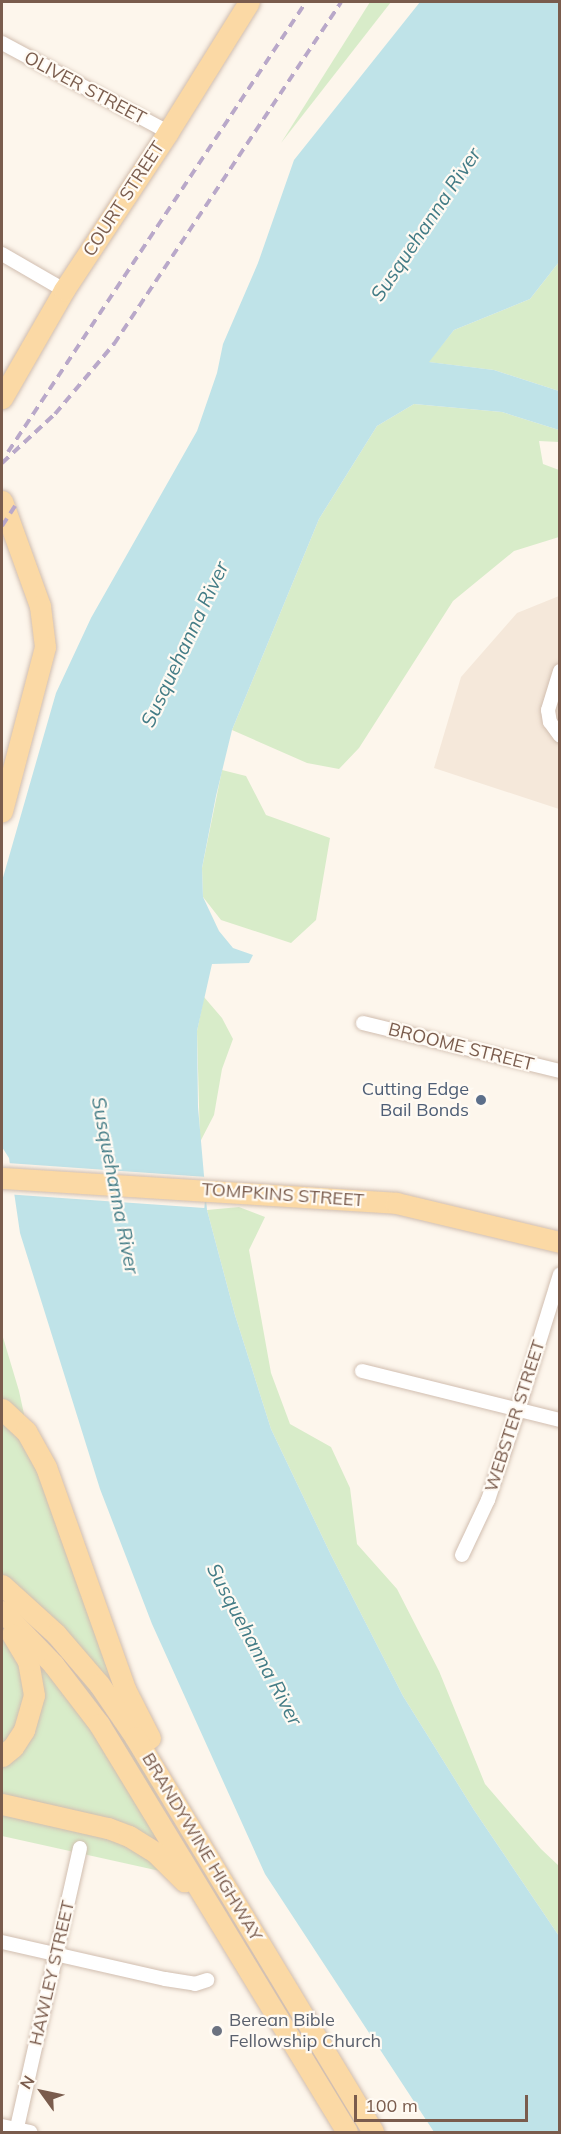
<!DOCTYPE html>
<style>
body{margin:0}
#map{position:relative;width:561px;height:2134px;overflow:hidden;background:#fdf6ec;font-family:Mulish,sans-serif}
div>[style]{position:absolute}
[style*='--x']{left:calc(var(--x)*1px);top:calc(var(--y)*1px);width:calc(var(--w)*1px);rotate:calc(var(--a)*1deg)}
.residential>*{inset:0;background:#f5e8da}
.green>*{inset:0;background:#d8ecc9}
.water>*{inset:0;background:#bfe3e8}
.pier>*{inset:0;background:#fdf6ec;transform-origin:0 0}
.roads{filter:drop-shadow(0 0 2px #d1beb0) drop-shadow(0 0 2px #d1beb0)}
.street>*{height:14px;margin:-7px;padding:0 7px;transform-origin:7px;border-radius:7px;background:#fff}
.primary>*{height:21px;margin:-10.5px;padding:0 10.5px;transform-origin:10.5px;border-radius:10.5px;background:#fbd9a5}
.rail>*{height:4px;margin-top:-2px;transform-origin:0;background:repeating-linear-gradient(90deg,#b9a8c9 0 9px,transparent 0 15px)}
.dots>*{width:16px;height:16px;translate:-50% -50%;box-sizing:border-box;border:3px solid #fffaf3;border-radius:50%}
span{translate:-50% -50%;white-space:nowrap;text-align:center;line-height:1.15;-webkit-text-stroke:4.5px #fffaf3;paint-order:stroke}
.street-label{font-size:18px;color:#7a5c4d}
.service-label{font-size:18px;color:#4e5e75}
.right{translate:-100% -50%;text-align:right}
.worship-label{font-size:18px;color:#5b616d}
.left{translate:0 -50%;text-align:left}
.water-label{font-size:20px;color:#437c86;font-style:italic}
.frame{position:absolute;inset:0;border:3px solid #7a5c4d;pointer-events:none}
.north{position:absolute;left:12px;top:2062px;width:60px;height:60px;-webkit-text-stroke:4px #fffaf3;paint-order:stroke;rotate:303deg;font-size:16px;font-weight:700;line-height:24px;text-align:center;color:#7a5c4d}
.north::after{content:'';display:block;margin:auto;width:21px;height:27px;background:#7a5c4d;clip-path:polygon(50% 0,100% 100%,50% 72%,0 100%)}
.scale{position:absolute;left:354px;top:2095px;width:174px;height:27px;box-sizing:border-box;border:3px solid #7a5c4d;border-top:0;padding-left:8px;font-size:18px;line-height:21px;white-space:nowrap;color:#7a5c4d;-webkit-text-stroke:4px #fffaf3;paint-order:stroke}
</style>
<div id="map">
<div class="residential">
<div style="clip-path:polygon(559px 596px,559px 809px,434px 768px,461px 677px,517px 613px)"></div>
</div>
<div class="green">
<div style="clip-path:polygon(370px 2px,391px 2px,281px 143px)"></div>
<div style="clip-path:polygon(559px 262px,559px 391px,494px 370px,428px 362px,454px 330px,530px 299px)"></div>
<div style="clip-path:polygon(414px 404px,502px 412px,559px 430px,559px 442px,539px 441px,543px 464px,559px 470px,559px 537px,514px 551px,453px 601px,359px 748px,339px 769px,307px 763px,232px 730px,319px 519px,377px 426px)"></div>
<div style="clip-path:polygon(222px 770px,246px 776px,266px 815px,330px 838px,316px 920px,291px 943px,221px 920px,203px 897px,202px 868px)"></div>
<div style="clip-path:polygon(204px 997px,222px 1018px,233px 1039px,222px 1069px,214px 1115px,200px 1142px,197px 1031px)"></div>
<div style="clip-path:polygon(239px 1207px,265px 1217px,249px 1250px,271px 1373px,290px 1424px,331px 1447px,350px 1488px,357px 1544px,397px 1589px,439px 1671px,485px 1784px,541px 1849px,559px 1866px,559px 1936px,474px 1810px,403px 1696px,331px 1555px,271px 1429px,235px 1315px,207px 1210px)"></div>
<div style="clip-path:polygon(2px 1334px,19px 1391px,35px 1465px,187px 1877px,2px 1836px)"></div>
</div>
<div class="water">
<div style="clip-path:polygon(420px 2px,559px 2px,559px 262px,530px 299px,454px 330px,429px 362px,494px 370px,559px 391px,559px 430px,502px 412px,414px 404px,377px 426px,319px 519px,232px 730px,216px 796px,202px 868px,203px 897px,219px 931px,233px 948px,253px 955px,249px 963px,212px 964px,197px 1031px,198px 1107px,207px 1210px,235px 1315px,271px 1429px,331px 1555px,403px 1696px,474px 1810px,559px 1936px,559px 2132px,434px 2132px,265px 1874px,152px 1624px,100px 1489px,20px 1233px,9px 1158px,2px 1147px,2px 881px,56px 693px,91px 618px,197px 431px,217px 373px,223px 344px,258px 263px,294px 160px)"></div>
</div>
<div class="pier">
<div style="left:7px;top:1163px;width:200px;height:31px;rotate:4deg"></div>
</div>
<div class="roads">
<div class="street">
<div style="--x:2;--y:43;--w:188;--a:28.2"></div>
<div style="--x:2;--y:254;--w:72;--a:30.1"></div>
<div style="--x:560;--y:671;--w:41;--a:107.1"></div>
<div style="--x:548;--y:710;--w:12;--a:81"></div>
<div style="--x:550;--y:722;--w:17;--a:54"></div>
<div style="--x:363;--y:1023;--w:203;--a:13.7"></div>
<div style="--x:362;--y:1371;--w:204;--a:13.9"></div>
<div style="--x:462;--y:1555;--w:61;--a:-64.7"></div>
<div style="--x:488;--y:1500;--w:95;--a:-71.6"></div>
<div style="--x:518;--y:1410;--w:142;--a:-72.8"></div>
<div style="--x:2;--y:1942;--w:167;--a:12.8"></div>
<div style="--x:165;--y:1979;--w:30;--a:9"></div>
<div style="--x:195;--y:1984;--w:13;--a:-18"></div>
<div style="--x:2;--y:2126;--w:29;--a:12"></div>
<div style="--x:16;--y:2132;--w:291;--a:-77.3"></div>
</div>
<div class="primary">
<div style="--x:2;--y:398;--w:125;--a:-60.1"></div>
<div style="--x:64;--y:290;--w:189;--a:-56.6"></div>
<div style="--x:168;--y:132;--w:153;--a:-58.1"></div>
<div style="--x:2;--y:501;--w:112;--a:70.1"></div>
<div style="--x:40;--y:606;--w:41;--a:83"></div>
<div style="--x:45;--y:647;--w:170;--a:104.7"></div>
<div style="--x:2;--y:1178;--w:395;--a:3.6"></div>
<div style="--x:396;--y:1203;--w:169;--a:13.4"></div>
<div style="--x:2;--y:1409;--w:33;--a:43"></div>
<div style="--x:26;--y:1431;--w:41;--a:60.9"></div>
<div style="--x:46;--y:1467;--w:236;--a:70.4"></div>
<div style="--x:125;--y:1689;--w:55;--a:63"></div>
<div style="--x:2;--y:1585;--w:73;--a:42.2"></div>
<div style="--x:56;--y:1634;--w:66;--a:49.3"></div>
<div style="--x:99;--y:1684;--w:64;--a:55.8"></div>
<div style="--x:135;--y:1737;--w:461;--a:58.9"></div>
<div style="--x:2;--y:1611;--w:74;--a:46.1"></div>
<div style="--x:53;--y:1664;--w:76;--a:52.5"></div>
<div style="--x:99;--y:1724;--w:477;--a:58.7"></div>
<div style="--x:2;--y:1756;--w:14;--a:-39"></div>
<div style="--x:13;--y:1747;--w:20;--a:-57"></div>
<div style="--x:24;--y:1730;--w:36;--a:-74"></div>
<div style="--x:34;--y:1695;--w:35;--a:-100"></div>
<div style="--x:28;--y:1661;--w:31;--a:-121"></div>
<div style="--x:2;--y:1804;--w:109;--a:12.8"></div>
<div style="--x:108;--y:1828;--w:22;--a:21"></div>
<div style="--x:129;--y:1836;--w:32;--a:32"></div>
<div style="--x:156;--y:1853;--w:40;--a:45"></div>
</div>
</div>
<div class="rail">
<div style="--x:8;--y:452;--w:540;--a:-56.49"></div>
<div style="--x:2;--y:463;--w:72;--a:-42.8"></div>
<div style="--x:55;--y:414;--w:92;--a:-49.9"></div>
<div style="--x:114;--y:344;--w:410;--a:-56.4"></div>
<div style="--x:2;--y:526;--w:27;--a:-57"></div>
</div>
<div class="dots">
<div style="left:481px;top:1100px;background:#5c6f8a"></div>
<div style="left:217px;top:2031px;background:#6b7280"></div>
</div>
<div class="street-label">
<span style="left:85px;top:88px;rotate:28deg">OLIVER STREET</span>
<span style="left:124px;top:199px;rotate:-57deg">COURT STREET</span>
<span style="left:461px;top:1047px;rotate:14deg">BROOME STREET</span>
<span style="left:283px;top:1195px;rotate:4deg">TOMPKINS STREET</span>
<span style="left:515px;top:1416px;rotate:-72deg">WEBSTER STREET</span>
<span style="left:202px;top:1847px;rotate:59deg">BRANDYWINE HIGHWAY</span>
<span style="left:52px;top:1973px;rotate:-77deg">HAWLEY STREET</span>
</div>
<div class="service-label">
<span class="right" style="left:469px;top:1100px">Cutting Edge<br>Bail Bonds</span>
</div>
<div class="worship-label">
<span class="left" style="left:229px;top:2031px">Berean Bible<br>Fellowship Church</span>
</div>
<div class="water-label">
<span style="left:425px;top:224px;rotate:-56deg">Susquehanna River</span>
<span style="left:184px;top:644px;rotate:-65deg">Susquehanna River</span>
<span style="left:116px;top:1185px;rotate:79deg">Susquehanna River</span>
<span style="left:255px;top:1644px;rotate:62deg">Susquehanna River</span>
</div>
<div class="frame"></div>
<div class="north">N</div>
<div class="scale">100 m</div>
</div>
